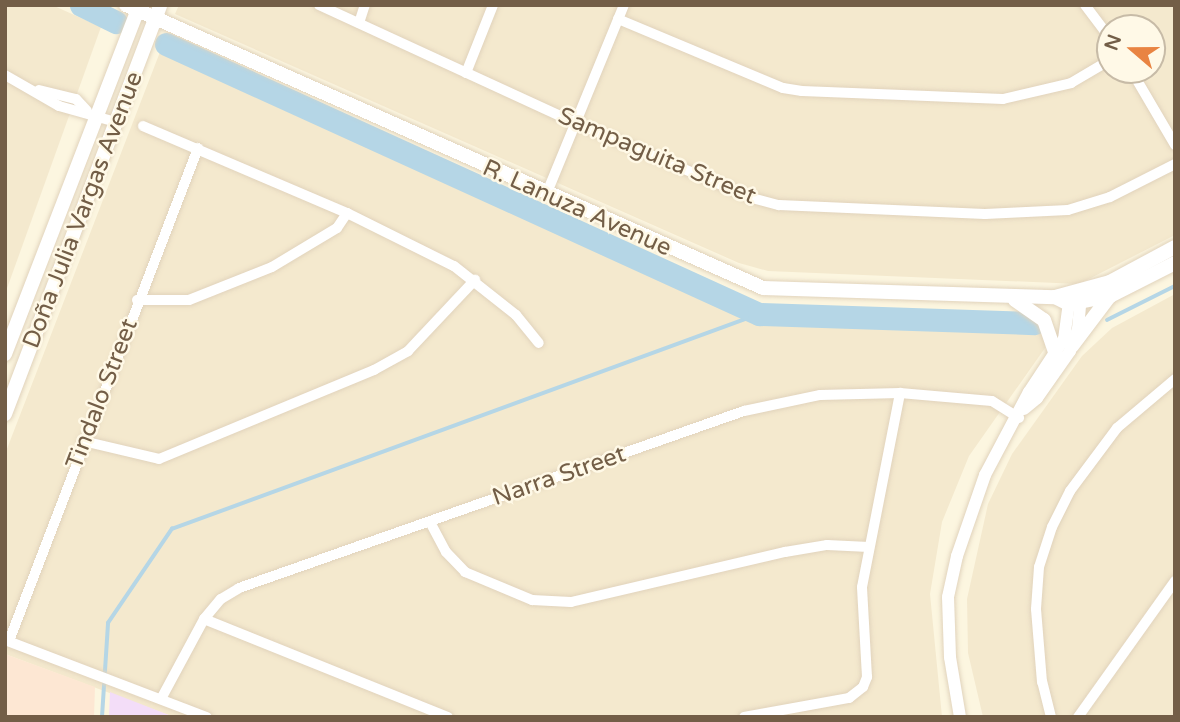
<!DOCTYPE html>
<meta charset="utf-8">
<style>
body{margin:0}
#map{position:relative;width:1180px;height:722px;overflow:hidden;background:#fcf6e0;font-family:"Varela Round",sans-serif}
div>[style]{position:absolute}
[style*='--x']{left:calc(var(--x)*1px);top:calc(var(--y)*1px);width:calc(var(--w)*1px);rotate:calc(var(--a)*1deg)}
.residential>*{inset:0;background:#f4e9ce}
.commercial>*{inset:0;background:#fde7d3}
.education>*{inset:0;background:#f3ddf8}
.stream>*{height:3.5px;margin:-1.75px;padding:0 1.75px;transform-origin:1.75px;border-radius:1.75px;background:#b5d6e6}
.river>*{height:23px;margin:-11.5px;padding:0 11.5px;transform-origin:11.5px;border-radius:11.5px;background:#b5d6e6}
.roads{filter:drop-shadow(0 0 2px #e1d3bc) drop-shadow(0 0 2px #e1d3bc)}
.minor>*{height:10px;margin:-5px;padding:0 5px;transform-origin:5px;border-radius:5px;background:#fff}
.tertiary>*{height:12px;margin:-6px;padding:0 6px;transform-origin:6px;border-radius:6px;background:#fff}
.secondary>*{height:14px;margin:-7px;padding:0 7px;transform-origin:7px;border-radius:7px;background:#fff}
span{translate:-50% -50%;white-space:nowrap;text-align:center;line-height:1.15;-webkit-text-stroke:5px #fff9e7;paint-order:stroke}
.street-label{font-size:24px;color:#735e47}
.frame{position:absolute;inset:0;border:7px solid #735e47;pointer-events:none}
.north{position:absolute;left:1096px;top:14px;width:70px;height:70px;box-sizing:border-box;background:#fff9e7;border:2px solid #c7bba7;border-radius:50%;rotate:290deg;font-size:19px;font-weight:700;line-height:28px;text-align:center;color:#735e47}
.north::after{content:'';display:block;margin:auto;width:24px;height:32px;background:#e98442;clip-path:polygon(50% 0,100% 100%,50% 72%,0 100%)}
</style>
<div id="map">
<div class="residential">
<div style="clip-path:polygon(5px 5px,52px 5px,101px 27px,5px 294px)"></div>
<div style="clip-path:polygon(evenodd,179px 5px,1175px 5px,1175px 235px,1079px 284px,768px 271px,739px 263px,175px 14px,179px 5px,1110px 28px,1152px 28px,1152px 70px,1110px 70px,1110px 28px)"></div>
<div style="clip-path:polygon(160px 52px,757px 322px,1045px 332px,1045px 348px,969px 456px,942px 522px,930px 594px,942px 717px,174px 717px,5px 654px,5px 454px)"></div>
<div style="clip-path:polygon(1175px 294px,1175px 717px,983px 717px,968px 653px,967px 599px,988px 504px,1012px 454px,1082px 356px,1112px 328px)"></div>
</div>
<div class="commercial">
<div style="clip-path:polygon(5px 654px,95px 687px,94px 717px,5px 717px)"></div>
</div>
<div class="education">
<div style="clip-path:polygon(110px 692px,115px 694px,174px 717px,109px 717px)"></div>
</div>
<div class="stream">
<div style="--x:1107;--y:320;--w:76;--a:-26.6"></div>
<div style="--x:102;--y:717;--w:94;--a:-86.3"></div>
<div style="--x:108;--y:623;--w:114;--a:-55.8"></div>
<div style="--x:172;--y:529;--w:625;--a:-20.12"></div>
</div>
<div class="river">
<div style="--x:81;--y:5;--w:39;--a:26"></div>
<div style="--x:166;--y:44;--w:652;--a:24.48"></div>
<div style="--x:759;--y:314;--w:276;--a:1.9"></div>
</div>
<div class="roads">
<div class="minor">
<div style="--x:319;--y:5;--w:285;--a:24.7"></div>
<div style="--x:578;--y:124;--w:189;--a:23"></div>
<div style="--x:752;--y:198;--w:28;--a:15"></div>
<div style="--x:779;--y:205;--w:206;--a:2.5"></div>
<div style="--x:985;--y:214;--w:83;--a:-2.8"></div>
<div style="--x:1068;--y:210;--w:44;--a:-17.2"></div>
<div style="--x:1110;--y:197;--w:73;--a:-26.9"></div>
<div style="--x:1085;--y:5;--w:41;--a:52.9"></div>
<div style="--x:618;--y:19;--w:179;--a:22.7"></div>
<div style="--x:783;--y:88;--w:19;--a:9"></div>
<div style="--x:802;--y:91;--w:201;--a:2.3"></div>
<div style="--x:1003;--y:99;--w:70;--a:-13.2"></div>
<div style="--x:1071;--y:83;--w:45;--a:-30.5"></div>
<div style="--x:359;--y:23;--w:19;--a:-72"></div>
<div style="--x:1131;--y:70;--w:87;--a:59.6"></div>
<div style="--x:466;--y:73;--w:73;--a:-68.3"></div>
<div style="--x:5;--y:75;--w:62;--a:29.9"></div>
<div style="--x:59;--y:106;--w:59;--a:15.7"></div>
<div style="--x:39;--y:90;--w:38;--a:14"></div>
<div style="--x:76;--y:99;--w:16;--a:47"></div>
<div style="--x:143;--y:126;--w:222;--a:23.1"></div>
<div style="--x:347;--y:213;--w:119;--a:26.4"></div>
<div style="--x:454;--y:266;--w:79;--a:38.3"></div>
<div style="--x:516;--y:315;--w:36;--a:51"></div>
<div style="--x:546;--y:195;--w:205;--a:-67.7"></div>
<div style="--x:137;--y:300;--w:52;--a:0"></div>
<div style="--x:189;--y:300;--w:89;--a:-21.7"></div>
<div style="--x:272;--y:267;--w:76;--a:-31"></div>
<div style="--x:337;--y:228;--w:18;--a:-56"></div>
<div style="--x:83;--y:441;--w:78;--a:13.3"></div>
<div style="--x:159;--y:459;--w:233;--a:-22.5"></div>
<div style="--x:374;--y:370;--w:39;--a:-29"></div>
<div style="--x:408;--y:351;--w:98;--a:-46.7"></div>
<div style="--x:430;--y:522;--w:34;--a:62"></div>
<div style="--x:446;--y:552;--w:28;--a:46"></div>
<div style="--x:465;--y:572;--w:73;--a:22.7"></div>
<div style="--x:532;--y:600;--w:39;--a:3"></div>
<div style="--x:571;--y:602;--w:220;--a:-13.2"></div>
<div style="--x:785;--y:552;--w:43;--a:-9.5"></div>
<div style="--x:827;--y:545;--w:42;--a:2.7"></div>
<div style="--x:204;--y:619;--w:263;--a:21.9"></div>
<div style="--x:5;--y:640;--w:216;--a:20.9"></div>
<div style="--x:9;--y:641;--w:528;--a:-69.02"></div>
<div style="--x:161;--y:699;--w:91;--a:-61.7"></div>
<div style="--x:204;--y:619;--w:26;--a:-50"></div>
<div style="--x:221;--y:599;--w:21;--a:-31"></div>
<div style="--x:239;--y:588;--w:535;--a:-19.32"></div>
<div style="--x:744;--y:411;--w:78;--a:-11.9"></div>
<div style="--x:820;--y:395;--w:80;--a:-1.4"></div>
<div style="--x:900;--y:393;--w:92;--a:5"></div>
<div style="--x:992;--y:401;--w:32;--a:32"></div>
<div style="--x:744;--y:717;--w:107;--a:-10.3"></div>
<div style="--x:849;--y:698;--w:18;--a:-38"></div>
<div style="--x:863;--y:687;--w:11;--a:-68"></div>
<div style="--x:867;--y:677;--w:90;--a:-93.2"></div>
<div style="--x:862;--y:587;--w:198;--a:-78.9"></div>
<div style="--x:1051;--y:717;--w:36;--a:-104"></div>
<div style="--x:1042;--y:682;--w:73;--a:-94.7"></div>
<div style="--x:1036;--y:609;--w:42;--a:-85.9"></div>
<div style="--x:1039;--y:567;--w:42;--a:-72"></div>
<div style="--x:1052;--y:527;--w:40;--a:-63.4"></div>
<div style="--x:1070;--y:491;--w:79;--a:-53.3"></div>
<div style="--x:1117;--y:428;--w:76;--a:-40.2"></div>
<div style="--x:1078;--y:717;--w:167;--a:-54.5"></div>
</div>
<div class="tertiary">
<div style="--x:1024;--y:409;--w:17;--a:-40"></div>
<div style="--x:1037;--y:398;--w:57;--a:-54.9"></div>
<div style="--x:1070;--y:351;--w:23;--a:-70"></div>
<div style="--x:1078;--y:329;--w:34;--a:-85"></div>
<div style="--x:960;--y:717;--w:61;--a:-99.5"></div>
<div style="--x:950;--y:657;--w:60;--a:-91.9"></div>
<div style="--x:948;--y:597;--w:42;--a:-77.6"></div>
<div style="--x:957;--y:556;--w:86;--a:-70.9"></div>
<div style="--x:985;--y:475;--w:94;--a:-62.1"></div>
<div style="--x:1029;--y:392;--w:64;--a:-56.6"></div>
<div style="--x:1064;--y:339;--w:44;--a:-82.2"></div>
</div>
<div class="secondary">
<div style="--x:126;--y:5;--w:697;--a:23.95"></div>
<div style="--x:763;--y:288;--w:292;--a:1.8"></div>
<div style="--x:1055;--y:297;--w:57;--a:-15.3"></div>
<div style="--x:1110;--y:282;--w:74;--a:-28.3"></div>
<div style="--x:1055;--y:297;--w:16;--a:27"></div>
<div style="--x:1069;--y:304;--w:42;--a:-11"></div>
<div style="--x:1110;--y:296;--w:73;--a:-26.9"></div>
<div style="--x:1015;--y:300;--w:35;--a:35"></div>
<div style="--x:1044;--y:320;--w:36;--a:71"></div>
<div style="--x:1072;--y:346;--w:61;--a:-52.9"></div>
<div style="--x:5;--y:354;--w:374;--a:-68.9"></div>
<div style="--x:5;--y:414;--w:437;--a:-69.2"></div>
</div>
</div>
<div class="street-label">
<span style="left:657px;top:156px;rotate:23deg">Sampaguita Street</span>
<span style="left:577px;top:208px;rotate:24deg">R. Lanuza Avenue</span>
<span style="left:83px;top:210px;rotate:-69deg">Doña Julia Vargas Avenue</span>
<span style="left:102px;top:394px;rotate:-69deg">Tindalo Street</span>
<span style="left:559px;top:476px;rotate:-19deg">Narra Street</span>
</div>
<div class="frame"></div>
<div class="north">N</div>
</div>
